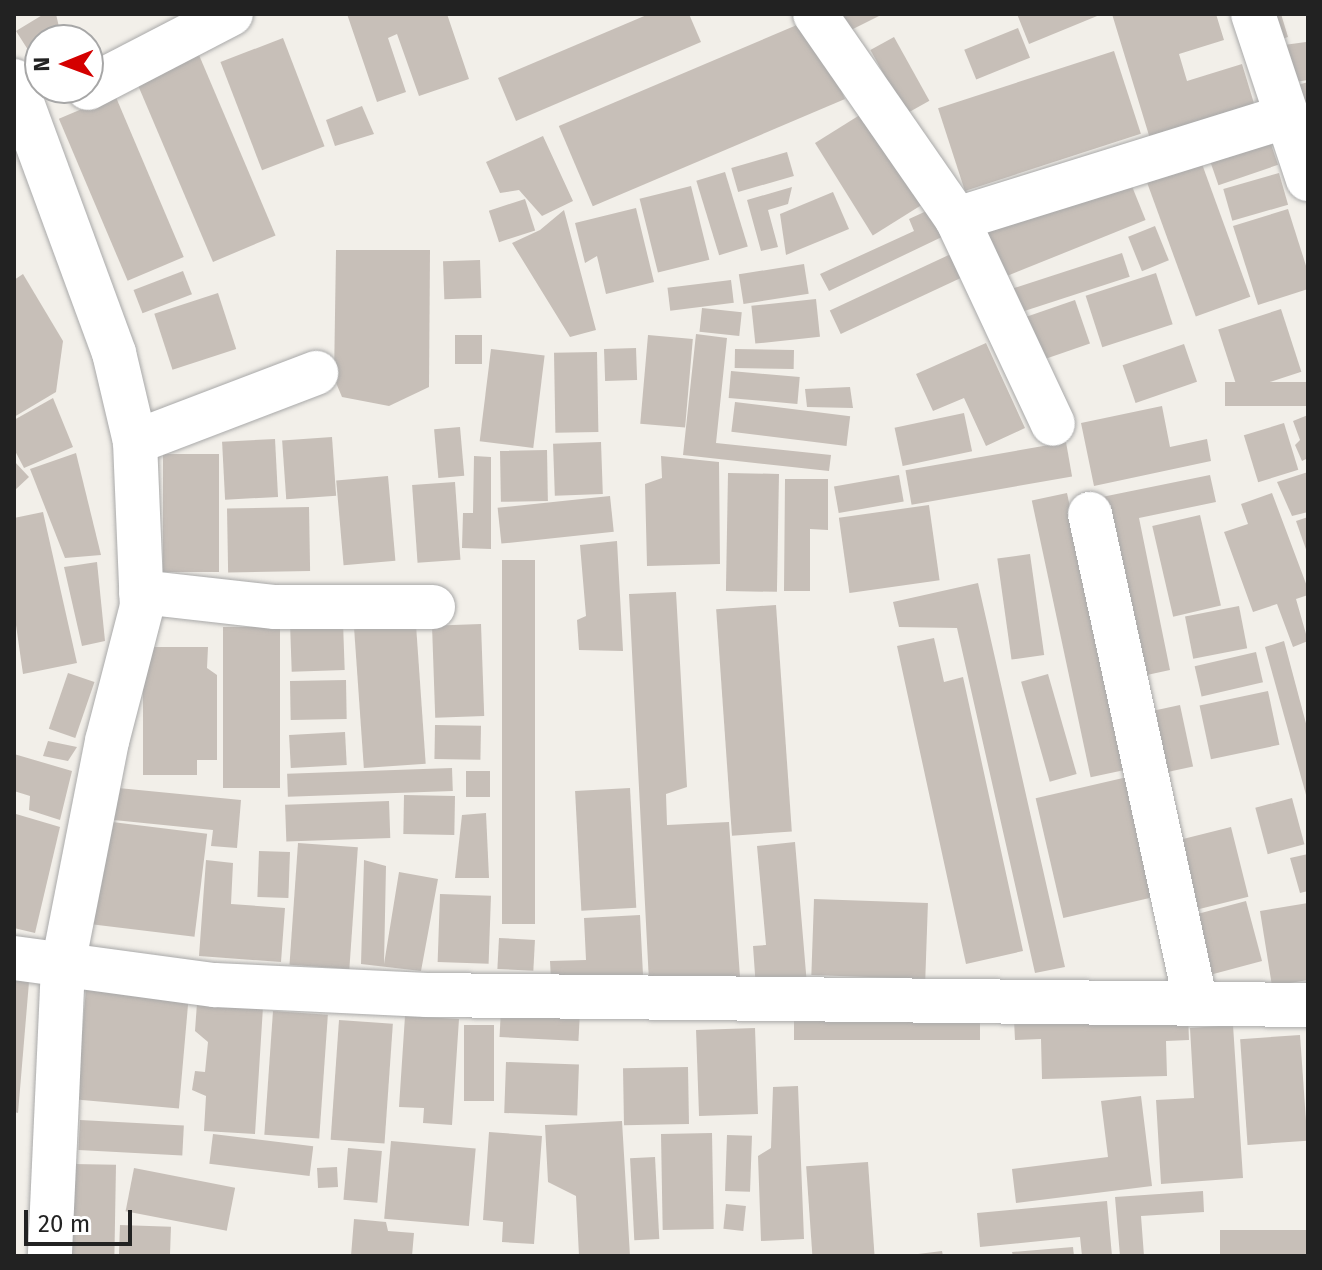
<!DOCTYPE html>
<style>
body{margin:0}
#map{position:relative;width:1322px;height:1270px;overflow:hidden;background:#f2efe9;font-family:"Fira Sans",sans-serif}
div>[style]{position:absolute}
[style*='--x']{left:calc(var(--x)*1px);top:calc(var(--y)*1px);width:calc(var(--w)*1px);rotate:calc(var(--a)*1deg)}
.building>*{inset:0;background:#c7bfb8;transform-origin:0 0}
.roads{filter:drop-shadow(0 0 2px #a9a9a9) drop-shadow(0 0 2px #a9a9a9)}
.minor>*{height:44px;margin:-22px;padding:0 22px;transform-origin:22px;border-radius:22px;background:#fff}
span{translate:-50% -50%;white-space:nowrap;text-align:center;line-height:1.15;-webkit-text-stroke:8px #fff;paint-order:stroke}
.frame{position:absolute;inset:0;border:16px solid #222;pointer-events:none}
.north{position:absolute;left:24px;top:24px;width:80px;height:80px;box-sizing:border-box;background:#fff;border:2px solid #a7a7a7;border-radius:50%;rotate:269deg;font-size:22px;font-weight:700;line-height:32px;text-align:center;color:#222}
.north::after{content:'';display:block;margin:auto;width:28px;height:36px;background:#d40000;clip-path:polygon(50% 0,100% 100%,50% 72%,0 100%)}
.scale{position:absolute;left:24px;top:1210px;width:108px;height:36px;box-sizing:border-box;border:4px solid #222;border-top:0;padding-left:10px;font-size:24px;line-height:28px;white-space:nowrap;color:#222;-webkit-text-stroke:6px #fff;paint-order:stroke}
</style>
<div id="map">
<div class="building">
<div style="clip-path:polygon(44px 14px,56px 14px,62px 40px,40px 40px,40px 51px,30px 53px,16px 31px)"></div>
<div style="clip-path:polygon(347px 14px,447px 14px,469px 79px,419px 96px,397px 34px,388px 38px,406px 92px,377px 102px)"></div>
<div style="clip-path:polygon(649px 14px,689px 14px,701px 42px,516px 121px,498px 78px)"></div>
<div style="clip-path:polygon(838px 14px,883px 14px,847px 32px)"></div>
<div style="clip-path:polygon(1017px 14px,1102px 14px,1029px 44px)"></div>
<div style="clip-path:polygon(1112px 14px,1216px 14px,1224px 40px,1179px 54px,1187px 81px,1242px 64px,1256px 110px,1151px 142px)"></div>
<div style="clip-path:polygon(1258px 14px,1281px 14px,1288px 37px,1267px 44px)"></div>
<div style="left:811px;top:19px;width:87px;height:274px;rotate:67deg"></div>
<div style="left:1018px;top:28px;width:32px;height:58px;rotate:68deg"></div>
<div style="left:894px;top:37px;width:73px;height:27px;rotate:61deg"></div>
<div style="left:283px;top:38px;width:116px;height:67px;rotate:69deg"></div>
<div style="clip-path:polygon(1306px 42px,1308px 80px,1289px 83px,1284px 45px)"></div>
<div style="left:1114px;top:51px;width:87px;height:185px;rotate:72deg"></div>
<div style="left:199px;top:55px;width:196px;height:68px;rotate:67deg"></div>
<div style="clip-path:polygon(1308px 82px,1308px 118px,1291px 87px)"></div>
<div style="left:115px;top:95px;width:176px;height:61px;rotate:67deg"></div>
<div style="clip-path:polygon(362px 106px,374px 134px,335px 146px,326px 120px)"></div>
<div style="left:871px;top:108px;width:109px;height:66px;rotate:58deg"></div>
<div style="left:1265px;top:127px;width:40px;height:63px;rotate:71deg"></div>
<div style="clip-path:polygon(543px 136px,573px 201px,542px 216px,519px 190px,500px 193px,486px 162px)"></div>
<div style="left:787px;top:152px;width:25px;height:58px;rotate:74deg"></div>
<div style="left:1198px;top:153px;width:153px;height:58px;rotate:70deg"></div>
<div style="left:1125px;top:169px;width:55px;height:153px;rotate:68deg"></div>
<div style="left:725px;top:172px;width:78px;height:30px;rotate:73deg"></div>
<div style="left:1279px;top:173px;width:33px;height:58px;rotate:74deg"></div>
<div style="left:691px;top:186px;width:76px;height:53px;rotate:76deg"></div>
<div style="clip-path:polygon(792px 187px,788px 204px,768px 210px,778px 247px,761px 251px,747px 200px)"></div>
<div style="clip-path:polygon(833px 192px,849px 229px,786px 255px,780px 214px)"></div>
<div style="left:525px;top:199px;width:33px;height:38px;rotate:72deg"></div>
<div style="clip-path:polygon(636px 208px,654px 282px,606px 294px,597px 256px,585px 263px,575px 223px)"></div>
<div style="clip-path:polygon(933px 208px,946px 235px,829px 291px,820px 274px,914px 231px,909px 219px)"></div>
<div style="clip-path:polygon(1288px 209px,1308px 272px,1308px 289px,1258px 305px,1233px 226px)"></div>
<div style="clip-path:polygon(564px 210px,596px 330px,570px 337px,512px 243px,540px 230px)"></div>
<div style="left:1155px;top:226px;width:37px;height:29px;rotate:68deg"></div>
<div style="clip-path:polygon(336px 250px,430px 250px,429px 387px,389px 406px,342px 397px,334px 378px)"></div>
<div style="left:953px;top:253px;width:26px;height:136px;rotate:65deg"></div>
<div style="left:1122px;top:253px;width:25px;height:122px;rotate:72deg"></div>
<div style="left:480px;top:260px;width:38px;height:37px;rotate:88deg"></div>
<div style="left:804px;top:264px;width:30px;height:66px;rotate:81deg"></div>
<div style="left:183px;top:271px;width:25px;height:53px;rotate:69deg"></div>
<div style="left:1156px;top:273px;width:54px;height:74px;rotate:72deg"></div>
<div style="clip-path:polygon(23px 274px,63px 341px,56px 392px,14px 417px,14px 280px)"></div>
<div style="left:731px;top:280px;width:23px;height:64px;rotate:83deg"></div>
<div style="left:218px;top:293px;width:59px;height:67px;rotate:72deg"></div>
<div style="left:816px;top:299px;width:38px;height:65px;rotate:84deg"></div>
<div style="left:1075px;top:300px;width:46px;height:59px;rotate:71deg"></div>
<div style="left:702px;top:308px;width:40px;height:24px;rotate:6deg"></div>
<div style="left:1281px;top:309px;width:66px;height:66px;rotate:72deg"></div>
<div style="clip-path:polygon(696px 334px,727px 338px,716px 443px,831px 455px,829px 471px,683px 455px)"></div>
<div style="left:455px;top:335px;width:27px;height:29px"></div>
<div style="left:648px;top:335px;width:45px;height:89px;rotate:5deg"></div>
<div style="clip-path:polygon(986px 343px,1025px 428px,986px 446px,964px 398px,933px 411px,916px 374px)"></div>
<div style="left:1184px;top:344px;width:40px;height:65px;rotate:71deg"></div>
<div style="left:636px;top:348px;width:32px;height:32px;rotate:88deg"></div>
<div style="left:491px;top:349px;width:54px;height:93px;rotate:7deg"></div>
<div style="left:735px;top:349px;width:59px;height:19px;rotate:1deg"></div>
<div style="left:597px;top:352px;width:80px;height:43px;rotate:89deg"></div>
<div style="left:731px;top:371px;width:69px;height:27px;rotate:5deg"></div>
<div style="left:1308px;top:382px;width:24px;height:83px;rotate:90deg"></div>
<div style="clip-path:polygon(850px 387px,853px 408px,807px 407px,805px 389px)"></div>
<div style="clip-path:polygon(53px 398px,73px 447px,24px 468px,14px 449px,14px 420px)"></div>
<div style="left:735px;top:402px;width:116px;height:30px;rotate:7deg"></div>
<div style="clip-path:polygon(1162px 406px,1170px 447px,1207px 439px,1211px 461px,1094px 486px,1081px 423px)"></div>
<div style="left:964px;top:413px;width:39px;height:71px;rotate:78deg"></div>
<div style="clip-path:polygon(1308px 415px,1308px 458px,1302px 461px,1295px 445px,1300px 440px,1293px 421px)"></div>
<div style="left:1284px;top:423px;width:49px;height:42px;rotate:73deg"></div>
<div style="left:460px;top:427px;width:49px;height:26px;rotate:85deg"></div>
<div style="left:332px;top:437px;width:59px;height:50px;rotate:86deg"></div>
<div style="left:275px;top:439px;width:58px;height:53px;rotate:87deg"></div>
<div style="left:601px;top:442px;width:52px;height:48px;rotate:88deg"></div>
<div style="left:1066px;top:442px;width:35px;height:163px;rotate:80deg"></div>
<div style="left:547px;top:450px;width:51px;height:47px;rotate:89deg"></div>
<div style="clip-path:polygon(76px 453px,101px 555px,65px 558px,30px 469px)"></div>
<div style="left:219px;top:454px;width:118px;height:56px;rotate:90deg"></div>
<div style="clip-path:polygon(474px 456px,491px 457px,491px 549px,462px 548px,463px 513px,473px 513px)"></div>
<div style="clip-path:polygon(661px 456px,719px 462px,720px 564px,647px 566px,645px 484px,662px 478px)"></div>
<div style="clip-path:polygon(14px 461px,29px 477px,14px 491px)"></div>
<div style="clip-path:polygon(1308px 472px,1308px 512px,1292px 516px,1277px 482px)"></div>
<div style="left:728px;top:473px;width:51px;height:118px;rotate:1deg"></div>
<div style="left:899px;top:475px;width:27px;height:66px;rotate:80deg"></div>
<div style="clip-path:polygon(1210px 475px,1216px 502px,1139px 518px,1170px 670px,1133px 678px,1097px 498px)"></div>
<div style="left:388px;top:476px;width:85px;height:52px;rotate:85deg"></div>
<div style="clip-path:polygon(785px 479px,828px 479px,828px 530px,810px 529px,810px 591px,784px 591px)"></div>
<div style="left:455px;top:482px;width:78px;height:43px;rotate:86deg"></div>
<div style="left:1067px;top:493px;width:283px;height:36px;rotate:78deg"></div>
<div style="clip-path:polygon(1272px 493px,1308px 589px,1308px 595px,1296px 599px,1308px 641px,1293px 647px,1277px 604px,1253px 612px,1224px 532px,1248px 524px,1241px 504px)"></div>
<div style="left:610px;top:496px;width:36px;height:113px;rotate:84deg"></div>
<div style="left:929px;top:505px;width:76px;height:91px;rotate:82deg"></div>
<div style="left:309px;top:507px;width:64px;height:82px;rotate:89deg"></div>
<div style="clip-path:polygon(43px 512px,77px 663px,23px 674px,14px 611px,14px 518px)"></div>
<div style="left:1200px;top:515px;width:93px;height:49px;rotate:77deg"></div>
<div style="clip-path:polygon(1308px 517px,1308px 555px,1296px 521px)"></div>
<div style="clip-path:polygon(617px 541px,623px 651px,579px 650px,577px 620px,586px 616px,580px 545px)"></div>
<div style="left:1030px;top:554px;width:102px;height:33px;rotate:82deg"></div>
<div style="left:502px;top:560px;width:33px;height:364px"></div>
<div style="clip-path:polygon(97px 562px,105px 641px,82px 646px,64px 567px)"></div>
<div style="clip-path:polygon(978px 583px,1065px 967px,1035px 973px,957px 628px,899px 627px,893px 602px)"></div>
<div style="clip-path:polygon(676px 592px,687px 787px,666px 794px,667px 825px,729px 822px,740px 977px,649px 982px,629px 594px)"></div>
<div style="left:776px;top:605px;width:227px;height:60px;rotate:86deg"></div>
<div style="left:1239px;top:606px;width:43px;height:55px;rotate:79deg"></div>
<div style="left:343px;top:622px;width:48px;height:53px;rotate:88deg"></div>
<div style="left:481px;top:624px;width:92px;height:49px;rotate:88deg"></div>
<div style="left:416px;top:625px;width:139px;height:62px;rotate:86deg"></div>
<div style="left:223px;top:627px;width:57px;height:161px"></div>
<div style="clip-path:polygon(934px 638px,944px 682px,963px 677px,1023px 951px,966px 964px,897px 646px)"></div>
<div style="clip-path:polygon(1284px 641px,1308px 731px,1308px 802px,1265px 647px)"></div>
<div style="clip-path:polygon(143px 647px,208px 647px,207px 668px,217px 675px,217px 760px,197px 760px,197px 775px,143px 775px)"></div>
<div style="left:1256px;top:652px;width:31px;height:63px;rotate:77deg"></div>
<div style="left:68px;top:673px;width:28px;height:59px;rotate:19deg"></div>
<div style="left:1048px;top:674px;width:104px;height:28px;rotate:74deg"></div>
<div style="left:346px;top:680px;width:39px;height:56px;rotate:89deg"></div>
<div style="left:1268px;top:691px;width:55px;height:70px;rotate:78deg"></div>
<div style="left:1180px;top:705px;width:63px;height:38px;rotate:78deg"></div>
<div style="left:435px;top:725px;width:46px;height:34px;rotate:1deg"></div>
<div style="left:345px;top:732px;width:33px;height:56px;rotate:87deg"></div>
<div style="clip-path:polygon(48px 741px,77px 747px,68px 761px,43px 756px)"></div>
<div style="clip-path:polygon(14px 754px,72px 771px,60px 820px,29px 810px,30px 796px,14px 791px)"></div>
<div style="left:452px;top:768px;width:23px;height:165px;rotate:88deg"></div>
<div style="left:466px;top:771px;width:24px;height:26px"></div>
<div style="left:1136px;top:775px;width:123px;height:103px;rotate:77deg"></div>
<div style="clip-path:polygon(108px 787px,241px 800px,237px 848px,211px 846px,213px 830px,104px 819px)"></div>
<div style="left:630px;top:788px;width:120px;height:55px;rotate:87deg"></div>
<div style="left:404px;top:795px;width:51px;height:39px;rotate:1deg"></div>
<div style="left:1292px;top:798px;width:48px;height:38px;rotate:75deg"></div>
<div style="left:389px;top:801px;width:37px;height:104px;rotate:88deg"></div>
<div style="clip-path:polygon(486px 813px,489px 878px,455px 878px,462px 815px)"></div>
<div style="clip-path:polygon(16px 814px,60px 827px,35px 933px,14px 928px)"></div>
<div style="left:96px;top:820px;width:112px;height:104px;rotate:7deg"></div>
<div style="left:1231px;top:827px;width:72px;height:67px;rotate:76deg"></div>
<div style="clip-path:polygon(795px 842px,807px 985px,756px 989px,753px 946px,766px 945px,757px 846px)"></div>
<div style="left:298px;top:843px;width:60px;height:122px;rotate:4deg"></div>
<div style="left:259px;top:851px;width:31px;height:46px;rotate:2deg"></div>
<div style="clip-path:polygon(1308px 854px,1308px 891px,1300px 893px,1290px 858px)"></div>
<div style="clip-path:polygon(206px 860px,233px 863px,231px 904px,285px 908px,281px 962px,199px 956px)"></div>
<div style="clip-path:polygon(364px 860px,386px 866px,384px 964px,399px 872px,438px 879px,421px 971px,361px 964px)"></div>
<div style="left:440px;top:894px;width:51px;height:68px;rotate:2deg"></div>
<div style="left:814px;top:899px;width:114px;height:76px;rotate:2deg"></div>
<div style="left:1246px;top:901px;width:62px;height:62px;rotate:75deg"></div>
<div style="clip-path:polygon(1308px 903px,1308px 980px,1272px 986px,1260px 911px)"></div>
<div style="clip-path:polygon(640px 915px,643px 975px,551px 980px,550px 961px,586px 960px,584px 918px)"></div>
<div style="left:499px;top:938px;width:36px;height:31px;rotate:3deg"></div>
<div style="clip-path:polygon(14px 979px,29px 982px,18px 1113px,14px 1112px)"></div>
<div style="left:86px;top:989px;width:103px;height:111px;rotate:5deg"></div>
<div style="clip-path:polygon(197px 1003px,263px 1007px,255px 1134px,204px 1131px,206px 1096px,192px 1090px,195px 1071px,205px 1072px,208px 1042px,195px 1031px)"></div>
<div style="left:501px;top:1009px;width:79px;height:28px;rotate:3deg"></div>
<div style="left:273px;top:1011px;width:55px;height:124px;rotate:4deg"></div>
<div style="left:980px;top:1011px;width:29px;height:186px;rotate:90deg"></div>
<div style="clip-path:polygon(1188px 1015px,1189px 1040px,1166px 1041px,1167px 1076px,1042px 1079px,1041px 1039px,1015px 1040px,1014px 1020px)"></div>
<div style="clip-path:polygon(405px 1016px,459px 1019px,452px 1125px,423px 1123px,424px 1108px,399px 1107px)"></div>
<div style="left:339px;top:1020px;width:54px;height:120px;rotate:4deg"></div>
<div style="left:464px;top:1025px;width:30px;height:76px"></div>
<div style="clip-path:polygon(1233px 1025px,1243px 1178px,1161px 1184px,1156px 1100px,1194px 1098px,1190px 1028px)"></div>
<div style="left:755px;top:1028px;width:86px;height:59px;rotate:88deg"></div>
<div style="left:1300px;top:1035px;width:106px;height:60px;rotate:86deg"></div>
<div style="left:506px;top:1062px;width:73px;height:51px;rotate:2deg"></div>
<div style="left:688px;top:1067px;width:57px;height:65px;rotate:89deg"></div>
<div style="clip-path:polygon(798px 1086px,804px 1239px,761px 1241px,758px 1156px,771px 1148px,773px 1087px)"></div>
<div style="clip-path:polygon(1141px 1096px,1152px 1186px,1016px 1203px,1012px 1169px,1108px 1157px,1101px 1101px)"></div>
<div style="left:80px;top:1120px;width:104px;height:30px;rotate:3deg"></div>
<div style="clip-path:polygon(622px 1121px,630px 1256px,579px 1256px,576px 1196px,548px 1182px,545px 1125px)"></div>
<div style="clip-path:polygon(489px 1132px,542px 1136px,534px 1244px,502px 1242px,503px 1222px,483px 1220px)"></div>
<div style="left:712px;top:1133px;width:96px;height:51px;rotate:89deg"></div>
<div style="left:213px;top:1134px;width:101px;height:30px;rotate:7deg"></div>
<div style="left:727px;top:1135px;width:25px;height:56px;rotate:2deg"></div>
<div style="left:391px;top:1141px;width:85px;height:78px;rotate:5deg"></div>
<div style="left:348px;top:1148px;width:34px;height:52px;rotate:5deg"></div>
<div style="left:655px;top:1157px;width:82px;height:25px;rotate:87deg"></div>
<div style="left:868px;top:1162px;width:94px;height:62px;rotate:86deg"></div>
<div style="left:73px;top:1164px;width:43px;height:92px;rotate:1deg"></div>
<div style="left:337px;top:1167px;width:20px;height:20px;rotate:87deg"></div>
<div style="left:134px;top:1168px;width:103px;height:44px;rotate:11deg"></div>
<div style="clip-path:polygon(1203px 1191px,1204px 1212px,1141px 1216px,1144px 1256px,1120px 1256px,1115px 1197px)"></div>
<div style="clip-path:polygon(1107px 1201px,1112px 1256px,1082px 1256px,1080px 1237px,980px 1247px,977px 1213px)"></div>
<div style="left:726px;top:1204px;width:20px;height:25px;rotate:6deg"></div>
<div style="clip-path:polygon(354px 1219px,386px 1222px,388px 1231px,414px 1233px,412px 1256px,351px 1256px)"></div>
<div style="left:120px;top:1225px;width:51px;height:31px;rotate:2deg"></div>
<div style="left:1308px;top:1230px;width:25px;height:88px;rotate:90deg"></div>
<div style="clip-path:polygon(1073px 1247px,1074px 1256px,1013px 1256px,1012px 1252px)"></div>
<div style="clip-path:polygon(942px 1251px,943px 1256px,918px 1256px,918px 1254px)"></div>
</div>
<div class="roads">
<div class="minor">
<div style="--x:815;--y:14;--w:249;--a:55.3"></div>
<div style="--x:957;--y:219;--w:226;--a:64.9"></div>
<div style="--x:1253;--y:14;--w:174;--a:71.6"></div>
<div style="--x:14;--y:81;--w:290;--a:69.8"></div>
<div style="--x:114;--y:353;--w:91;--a:76.7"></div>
<div style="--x:135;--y:442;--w:164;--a:87.6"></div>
<div style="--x:142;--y:606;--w:139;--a:104.5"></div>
<div style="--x:107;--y:741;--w:229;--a:101.1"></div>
<div style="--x:63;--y:966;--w:290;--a:92.6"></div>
<div style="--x:88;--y:88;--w:161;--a:-27.4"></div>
<div style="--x:957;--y:219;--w:346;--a:-17.3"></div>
<div style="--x:135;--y:442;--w:194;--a:-20.9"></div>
<div style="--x:1090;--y:514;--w:501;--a:77.79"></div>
<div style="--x:141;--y:592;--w:135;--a:6.4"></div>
<div style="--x:275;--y:607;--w:158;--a:0"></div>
<div style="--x:14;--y:958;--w:203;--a:7.7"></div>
<div style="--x:215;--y:985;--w:212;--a:2.7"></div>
<div style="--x:427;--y:995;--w:881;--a:0.65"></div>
</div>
</div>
<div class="frame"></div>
<div class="north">N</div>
<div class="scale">20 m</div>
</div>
